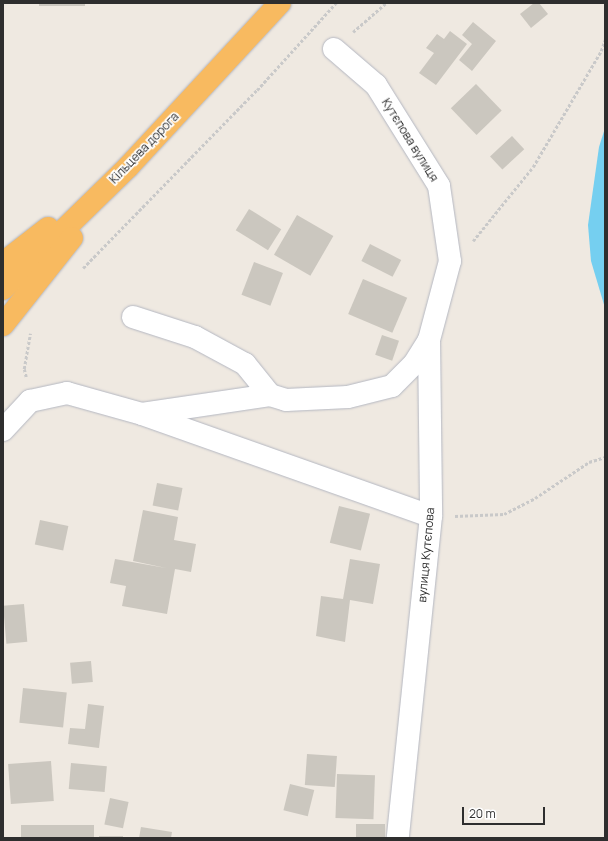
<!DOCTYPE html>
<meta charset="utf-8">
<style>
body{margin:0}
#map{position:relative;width:608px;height:841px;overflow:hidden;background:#efe9e1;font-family:Manrope,sans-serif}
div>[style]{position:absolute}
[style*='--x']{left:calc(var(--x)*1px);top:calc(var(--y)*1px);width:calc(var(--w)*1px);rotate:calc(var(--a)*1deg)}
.water>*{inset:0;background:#75cff0}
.building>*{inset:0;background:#cbc7bf;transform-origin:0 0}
.path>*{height:2.5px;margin-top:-1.25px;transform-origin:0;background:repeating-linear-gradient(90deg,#c9c9c9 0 3px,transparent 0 5px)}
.roads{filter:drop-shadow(0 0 1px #b4b7c1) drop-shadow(0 0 1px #b4b7c1)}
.minor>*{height:22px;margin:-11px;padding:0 11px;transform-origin:11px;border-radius:11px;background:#fff}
.trunk>*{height:22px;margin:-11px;padding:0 11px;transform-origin:11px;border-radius:11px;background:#f8ba60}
span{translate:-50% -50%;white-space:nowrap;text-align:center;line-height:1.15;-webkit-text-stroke:3.5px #fff;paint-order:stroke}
.street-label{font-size:12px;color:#2e2e2e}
.frame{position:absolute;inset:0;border:4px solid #2e2e2e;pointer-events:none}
.scale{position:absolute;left:462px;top:807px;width:83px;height:18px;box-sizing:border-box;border:2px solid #2e2e2e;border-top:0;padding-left:5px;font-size:12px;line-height:14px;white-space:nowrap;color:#2e2e2e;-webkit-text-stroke:3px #fff;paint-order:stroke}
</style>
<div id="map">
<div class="water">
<div style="clip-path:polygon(605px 128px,605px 308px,591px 261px,588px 225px,599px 147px)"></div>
</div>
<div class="building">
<div style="left:39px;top:3px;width:46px;height:3px"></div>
<div style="clip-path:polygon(534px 3px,539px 3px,548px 14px,531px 28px,520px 14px)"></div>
<div style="clip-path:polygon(473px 22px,496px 41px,472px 71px,459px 60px,472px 44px,462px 35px)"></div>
<div style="clip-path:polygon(450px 31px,467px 44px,436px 85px,419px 73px,434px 53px,426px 48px,437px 34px,444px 39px)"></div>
<div style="left:476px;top:84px;width:37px;height:35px;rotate:46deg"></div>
<div style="left:512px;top:136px;width:18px;height:30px;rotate:47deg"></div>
<div style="left:249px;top:209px;width:38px;height:25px;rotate:32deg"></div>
<div style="left:297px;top:215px;width:42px;height:46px;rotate:30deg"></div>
<div style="left:370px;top:244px;width:35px;height:19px;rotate:27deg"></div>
<div style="left:254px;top:262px;width:31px;height:35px;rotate:21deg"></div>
<div style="left:363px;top:279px;width:48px;height:38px;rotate:23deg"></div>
<div style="left:382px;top:335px;width:18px;height:21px;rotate:19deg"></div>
<div style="left:157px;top:483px;width:26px;height:23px;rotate:11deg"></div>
<div style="left:339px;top:506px;width:32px;height:38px;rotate:14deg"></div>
<div style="clip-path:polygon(143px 510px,178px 517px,174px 540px,196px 544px,191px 572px,175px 569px,167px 614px,122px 606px,126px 586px,110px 583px,115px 559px,166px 568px,133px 561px)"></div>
<div style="left:40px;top:520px;width:29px;height:25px;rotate:12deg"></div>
<div style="clip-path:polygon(350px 559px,380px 564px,373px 604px,350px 600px,345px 642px,316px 636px,321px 596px,343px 599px)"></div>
<div style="left:24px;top:604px;width:38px;height:21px;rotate:85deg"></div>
<div style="left:91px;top:661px;width:21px;height:21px;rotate:85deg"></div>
<div style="left:23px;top:688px;width:44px;height:35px;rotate:6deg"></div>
<div style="clip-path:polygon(88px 704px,104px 706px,99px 748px,68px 744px,70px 728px,85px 729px)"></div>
<div style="left:307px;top:754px;width:30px;height:31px;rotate:4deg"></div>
<div style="left:51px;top:761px;width:40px;height:43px;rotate:86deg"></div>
<div style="left:71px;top:763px;width:36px;height:26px;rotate:5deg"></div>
<div style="left:337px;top:774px;width:38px;height:44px;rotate:2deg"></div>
<div style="left:290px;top:784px;width:25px;height:27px;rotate:14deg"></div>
<div style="left:110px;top:798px;width:19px;height:27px;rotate:12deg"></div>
<div style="left:356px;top:824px;width:29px;height:14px"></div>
<div style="left:21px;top:825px;width:73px;height:13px"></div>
<div style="clip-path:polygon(141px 827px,172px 832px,171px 838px,139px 838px)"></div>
<div style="left:99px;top:836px;width:24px;height:2px"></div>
</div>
<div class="path">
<div style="--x:353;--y:32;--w:44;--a:-41.3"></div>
<div style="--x:473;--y:241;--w:95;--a:-51"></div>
<div style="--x:533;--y:167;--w:134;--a:-59.6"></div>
<div style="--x:601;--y:51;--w:12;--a:-70"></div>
<div style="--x:83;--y:268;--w:249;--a:-45.7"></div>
<div style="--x:257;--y:90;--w:118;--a:-47.8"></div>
<div style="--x:26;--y:377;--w:8;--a:-104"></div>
<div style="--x:24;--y:369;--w:36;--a:-80"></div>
<div style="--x:455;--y:516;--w:49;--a:-2.3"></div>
<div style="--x:504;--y:514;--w:35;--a:-27"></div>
<div style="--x:535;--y:498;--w:65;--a:-33.7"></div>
<div style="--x:589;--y:462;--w:17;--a:-17"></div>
</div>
<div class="roads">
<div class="minor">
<div style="--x:334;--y:49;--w:55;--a:40.6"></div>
<div style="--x:376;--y:85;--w:119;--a:58"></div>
<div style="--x:439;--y:186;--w:76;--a:81.7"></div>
<div style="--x:450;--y:261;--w:82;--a:104.9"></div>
<div style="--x:429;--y:340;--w:176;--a:89.3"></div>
<div style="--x:431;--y:516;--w:324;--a:95.9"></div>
<div style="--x:133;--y:317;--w:65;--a:17.9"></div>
<div style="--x:195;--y:337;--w:57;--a:28.4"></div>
<div style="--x:245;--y:364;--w:40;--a:51"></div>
<div style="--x:145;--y:415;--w:303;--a:19.5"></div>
<div style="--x:3;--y:430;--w:40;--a:-47"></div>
<div style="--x:30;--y:401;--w:38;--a:-12"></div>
<div style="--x:67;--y:393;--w:78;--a:15.6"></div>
<div style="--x:142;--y:414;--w:129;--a:-8.4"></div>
<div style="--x:270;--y:395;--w:17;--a:17"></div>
<div style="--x:286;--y:400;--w:62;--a:-2.8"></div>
<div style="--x:348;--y:397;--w:45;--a:-14"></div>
<div style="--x:392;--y:386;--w:31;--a:-45"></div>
<div style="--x:414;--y:364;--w:28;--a:-58"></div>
</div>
<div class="trunk">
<div style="--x:3;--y:263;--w:57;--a:-37.9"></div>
<div style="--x:3;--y:289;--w:176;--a:-44.3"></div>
<div style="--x:129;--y:166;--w:222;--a:-47.2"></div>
<div style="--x:3;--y:325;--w:111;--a:-51.6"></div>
</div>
</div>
<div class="street-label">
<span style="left:410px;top:140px;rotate:58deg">Кутєпова вулиця</span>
<span style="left:144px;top:148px;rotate:-46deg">Кільцева дорога</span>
<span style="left:426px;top:555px;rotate:-85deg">вулиця Кутєпова</span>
</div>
<div class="frame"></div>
<div class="scale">20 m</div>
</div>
